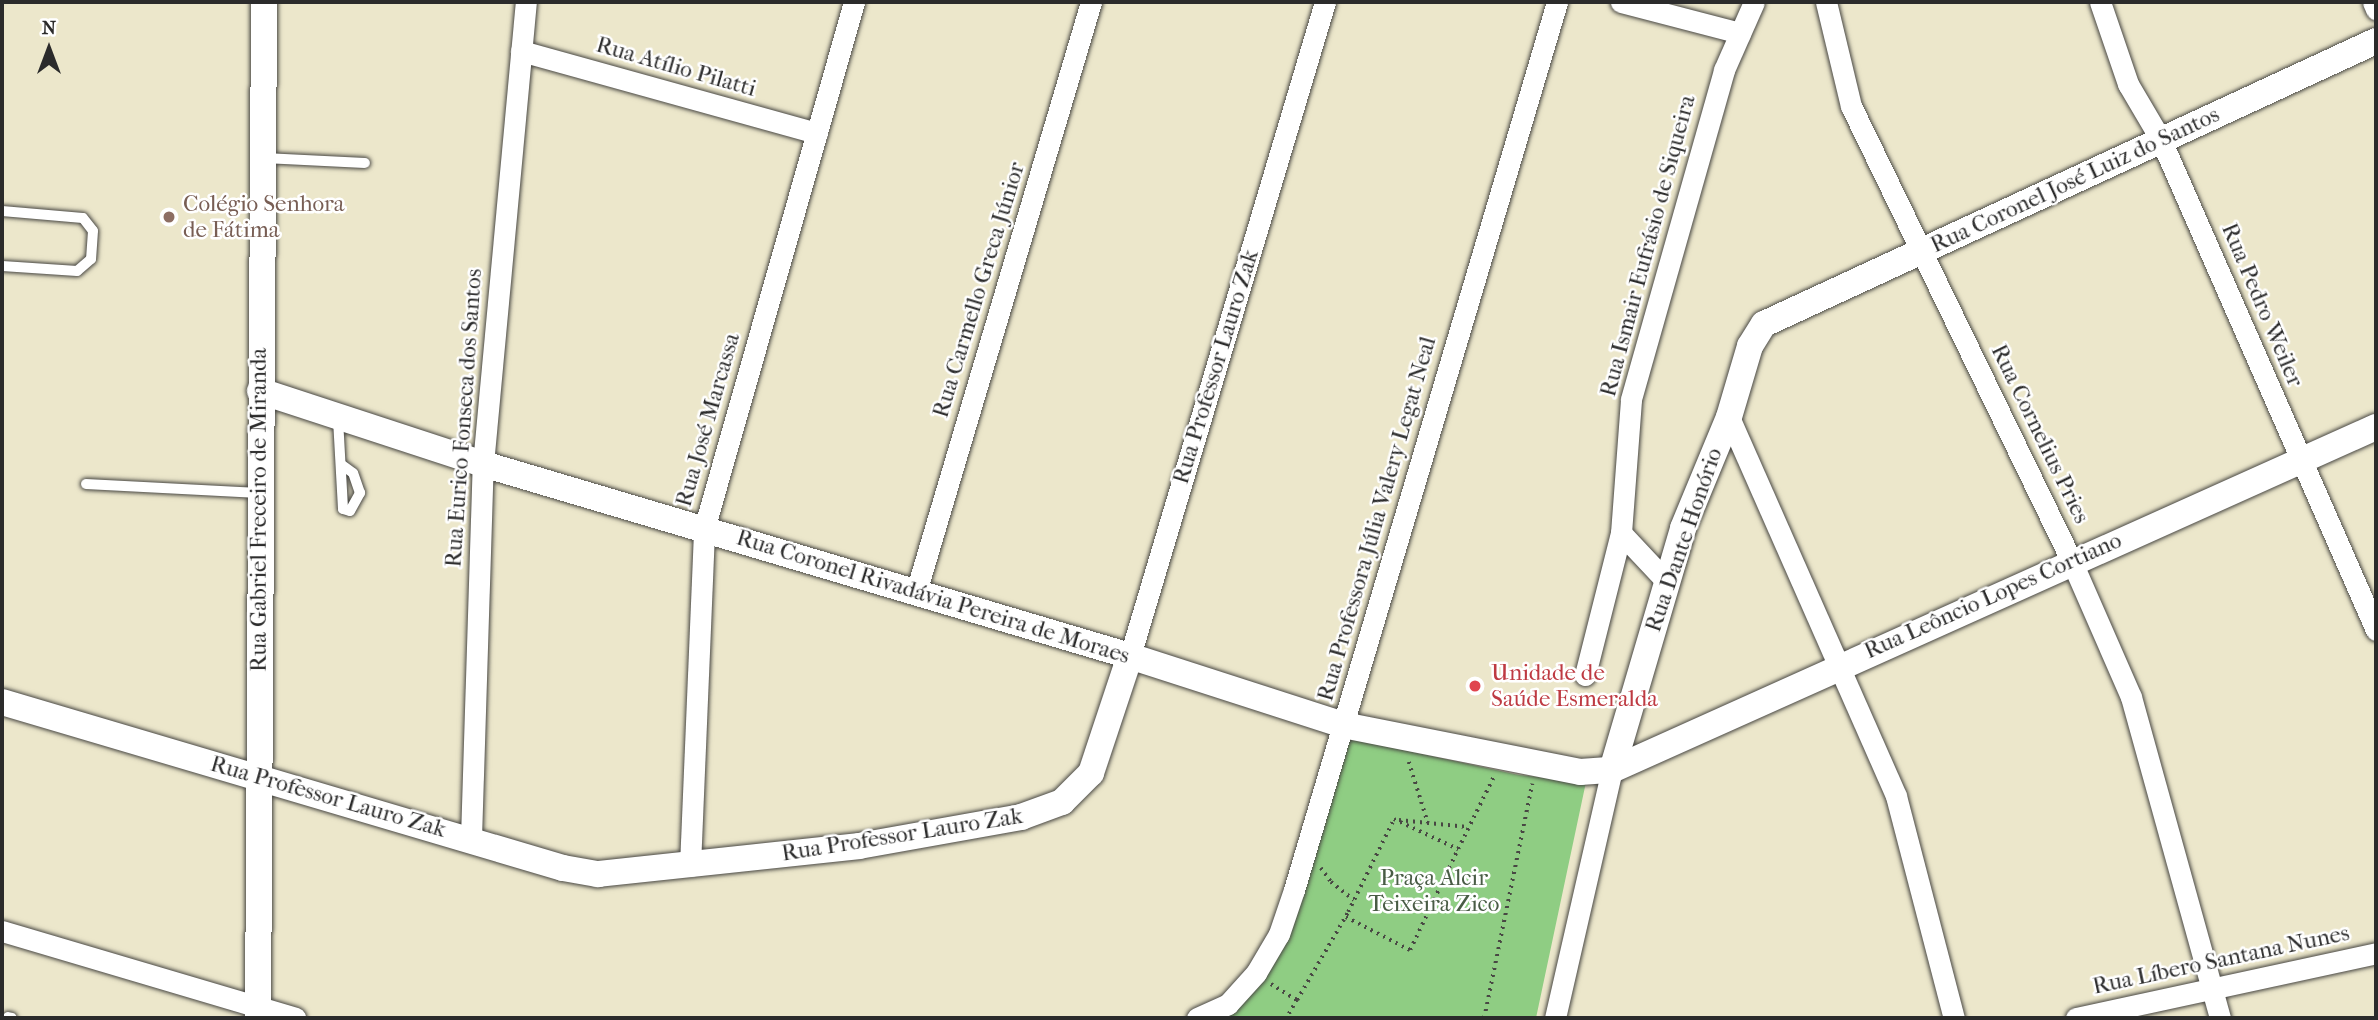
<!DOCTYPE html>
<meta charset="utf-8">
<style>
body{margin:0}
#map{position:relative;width:2378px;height:1020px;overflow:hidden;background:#ece7cb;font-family:"IM FELL French Canon",serif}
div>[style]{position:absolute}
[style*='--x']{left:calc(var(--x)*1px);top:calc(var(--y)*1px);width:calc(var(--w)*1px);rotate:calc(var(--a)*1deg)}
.green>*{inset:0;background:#8fcd83}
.path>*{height:3.5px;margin-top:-1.75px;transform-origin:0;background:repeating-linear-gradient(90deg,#484743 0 2px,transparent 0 7px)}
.roads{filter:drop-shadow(0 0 2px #484743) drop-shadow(0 0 2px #484743)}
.service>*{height:10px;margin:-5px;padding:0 5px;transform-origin:5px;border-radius:5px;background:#fff}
.minor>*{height:21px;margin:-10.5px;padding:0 10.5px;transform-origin:10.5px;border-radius:10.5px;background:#fff}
.tertiary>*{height:26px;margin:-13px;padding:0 13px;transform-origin:13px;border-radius:13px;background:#fff}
.dots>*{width:19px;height:19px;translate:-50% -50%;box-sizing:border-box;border:4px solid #fff;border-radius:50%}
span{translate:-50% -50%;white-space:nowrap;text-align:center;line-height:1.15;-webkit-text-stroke:5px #fff;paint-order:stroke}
.street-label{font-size:23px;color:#2b2b2b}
.education-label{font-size:23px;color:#785e54}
.left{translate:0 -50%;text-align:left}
.health-label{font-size:23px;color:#be3a42}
.park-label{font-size:23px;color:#495c45}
.frame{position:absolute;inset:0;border:4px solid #2b2b2b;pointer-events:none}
.north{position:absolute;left:14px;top:14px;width:70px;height:70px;-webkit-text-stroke:5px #fff;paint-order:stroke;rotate:0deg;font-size:19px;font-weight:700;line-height:28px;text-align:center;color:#2b2b2b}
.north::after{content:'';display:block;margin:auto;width:24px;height:32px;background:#2b2b2b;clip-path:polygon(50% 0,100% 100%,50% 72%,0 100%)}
</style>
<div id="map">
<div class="green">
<div style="clip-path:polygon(1348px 738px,1519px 775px,1586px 782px,1536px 1018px,1223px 1018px,1261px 982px)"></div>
</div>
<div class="path">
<div style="--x:1409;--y:762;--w:64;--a:72.7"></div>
<div style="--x:1399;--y:820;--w:69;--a:5.8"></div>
<div style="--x:1321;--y:868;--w:17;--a:54"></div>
<div style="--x:1331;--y:882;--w:29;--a:38"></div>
<div style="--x:1346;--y:917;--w:72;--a:27.3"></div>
<div style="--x:1410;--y:950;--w:112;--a:-64.6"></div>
<div style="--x:1271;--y:984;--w:31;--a:32"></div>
<div style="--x:1297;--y:1000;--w:21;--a:119"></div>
<div style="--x:1297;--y:1000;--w:102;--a:-59.9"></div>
<div style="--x:1348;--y:912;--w:104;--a:-63.7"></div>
<div style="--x:1394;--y:819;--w:71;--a:25.1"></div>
<div style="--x:1458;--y:849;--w:81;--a:-63.7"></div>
<div style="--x:1484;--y:1018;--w:239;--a:-78.4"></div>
</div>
<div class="roads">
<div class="service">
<div style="--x:264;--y:158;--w:101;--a:2.8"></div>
<div style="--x:2;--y:211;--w:81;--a:4.9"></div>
<div style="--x:83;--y:218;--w:16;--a:52"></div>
<div style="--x:93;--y:231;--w:28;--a:94"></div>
<div style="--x:91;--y:259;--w:18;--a:139"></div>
<div style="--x:77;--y:271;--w:75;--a:-176.2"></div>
<div style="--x:338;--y:419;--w:90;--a:86.8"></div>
<div style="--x:343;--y:509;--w:7;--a:16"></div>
<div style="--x:350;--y:511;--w:21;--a:-61"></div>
<div style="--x:360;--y:493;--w:21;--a:-109"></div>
<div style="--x:353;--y:473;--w:14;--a:-144"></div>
<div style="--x:86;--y:484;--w:173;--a:3"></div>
<div style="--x:8;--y:1017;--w:4;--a:14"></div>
</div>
<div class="minor">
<div style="--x:1621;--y:2;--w:123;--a:14.6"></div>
<div style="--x:1826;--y:2;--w:107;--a:76.5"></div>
<div style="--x:1851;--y:106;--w:507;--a:64.14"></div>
<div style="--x:2072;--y:562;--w:147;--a:66.4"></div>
<div style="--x:2131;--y:697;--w:333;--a:74.5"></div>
<div style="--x:2100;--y:2;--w:87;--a:71.1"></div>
<div style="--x:2128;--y:84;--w:65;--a:59.5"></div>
<div style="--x:2161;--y:140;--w:535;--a:66.31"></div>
<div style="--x:2373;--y:2;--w:8;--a:67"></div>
<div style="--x:521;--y:51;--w:307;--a:15.5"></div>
<div style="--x:1729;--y:417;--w:414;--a:66.2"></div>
<div style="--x:1896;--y:796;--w:229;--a:75.4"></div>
<div style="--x:1621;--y:533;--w:66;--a:46.8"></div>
<div style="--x:916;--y:592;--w:615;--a:-73.48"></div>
<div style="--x:1130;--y:656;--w:682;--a:-73.4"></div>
<div style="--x:1585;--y:675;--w:146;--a:-75.8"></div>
<div style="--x:1621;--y:533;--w:134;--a:-85.7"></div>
<div style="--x:1631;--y:399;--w:342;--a:-74.2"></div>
<div style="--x:1724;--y:70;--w:74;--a:-66.2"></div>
<div style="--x:471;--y:838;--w:374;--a:-88.2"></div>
<div style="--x:483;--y:464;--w:464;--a:-84.7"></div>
<div style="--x:690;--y:866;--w:337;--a:-87.6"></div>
<div style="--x:704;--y:529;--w:548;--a:-74.11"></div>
<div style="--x:2;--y:931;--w:306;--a:16.5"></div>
<div style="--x:1197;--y:1018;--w:34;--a:-24"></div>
<div style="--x:1228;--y:1004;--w:42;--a:-47.9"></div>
<div style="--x:1256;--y:973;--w:45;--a:-59.5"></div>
<div style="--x:1279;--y:934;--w:46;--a:-71.2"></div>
<div style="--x:1294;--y:890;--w:926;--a:-73.5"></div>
<div style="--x:1555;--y:1018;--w:254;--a:-77.1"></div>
<div style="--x:2076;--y:1018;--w:307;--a:-12.2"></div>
</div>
<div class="tertiary">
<div style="--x:260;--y:391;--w:235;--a:18.1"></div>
<div style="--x:483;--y:464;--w:675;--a:16.53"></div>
<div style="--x:1130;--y:656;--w:224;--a:17.9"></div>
<div style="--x:1343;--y:725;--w:242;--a:11.2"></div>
<div style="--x:1580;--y:772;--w:32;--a:-4"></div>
<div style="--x:1612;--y:770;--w:837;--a:-24.18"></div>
<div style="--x:2;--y:702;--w:585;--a:16.48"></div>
<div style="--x:563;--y:868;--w:36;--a:10"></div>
<div style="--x:598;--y:874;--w:262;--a:-6.1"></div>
<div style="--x:859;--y:846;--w:165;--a:-10.1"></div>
<div style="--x:1021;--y:817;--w:44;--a:-20.1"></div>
<div style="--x:1062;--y:802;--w:41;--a:-45"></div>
<div style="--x:1091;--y:773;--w:123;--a:-71.6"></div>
<div style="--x:1612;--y:770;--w:252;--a:-73.6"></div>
<div style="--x:1683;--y:528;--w:120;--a:-67.5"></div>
<div style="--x:1729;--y:417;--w:74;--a:-73.5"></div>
<div style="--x:1750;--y:346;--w:26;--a:-58"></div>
<div style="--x:1764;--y:324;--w:674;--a:-24.82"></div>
<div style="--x:258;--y:1018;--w:1016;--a:-89.66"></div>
</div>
</div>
<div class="dots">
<div style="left:169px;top:217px;background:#8d6e63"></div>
<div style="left:1475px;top:686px;background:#e0444e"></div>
</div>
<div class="street-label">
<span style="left:676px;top:67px;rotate:16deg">Rua Atílio Pilatti</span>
<span style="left:2075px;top:180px;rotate:-25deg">Rua Coronel José Luiz do Santos</span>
<span style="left:1648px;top:246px;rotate:-75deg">Rua Ismair Eufrásio de Siqueira</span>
<span style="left:979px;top:290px;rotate:-73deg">Rua Carmello Greca Júnior</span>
<span style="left:2262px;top:305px;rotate:67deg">Rua Pedro Weiler</span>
<span style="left:1216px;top:367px;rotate:-73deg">Rua Professor Lauro Zak</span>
<span style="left:464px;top:418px;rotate:-86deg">Rua Eurico Fonseca dos Santos</span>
<span style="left:708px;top:420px;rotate:-74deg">Rua José Marcassa</span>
<span style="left:2040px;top:434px;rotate:64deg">Rua Cornelius Pries</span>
<span style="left:259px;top:510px;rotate:-90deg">Rua Gabriel Freceiro de Miranda</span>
<span style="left:1377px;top:519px;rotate:-74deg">Rua Professora Júlia Valery Legat Neal</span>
<span style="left:1684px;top:540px;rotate:-71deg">Rua Dante Honório</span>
<span style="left:1993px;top:596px;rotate:-24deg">Rua Leôncio Lopes Cortiano</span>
<span style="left:933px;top:597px;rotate:17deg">Rua Coronel Rivadávia Pereira de Moraes</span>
<span style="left:328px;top:797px;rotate:16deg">Rua Professor Lauro Zak</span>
<span style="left:902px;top:835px;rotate:-9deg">Rua Professor Lauro Zak</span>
<span style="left:2221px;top:960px;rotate:-12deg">Rua Líbero Santana Nunes</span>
</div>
<div class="education-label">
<span class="left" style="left:183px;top:217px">Colégio Senhora<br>de Fátima</span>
</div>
<div class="health-label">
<span class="left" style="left:1491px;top:686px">Unidade de<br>Saúde Esmeralda</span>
</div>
<div class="park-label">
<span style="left:1434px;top:891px">Praça Alcir<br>Teixeira Zico</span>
</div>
<div class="frame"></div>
<div class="north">N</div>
</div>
